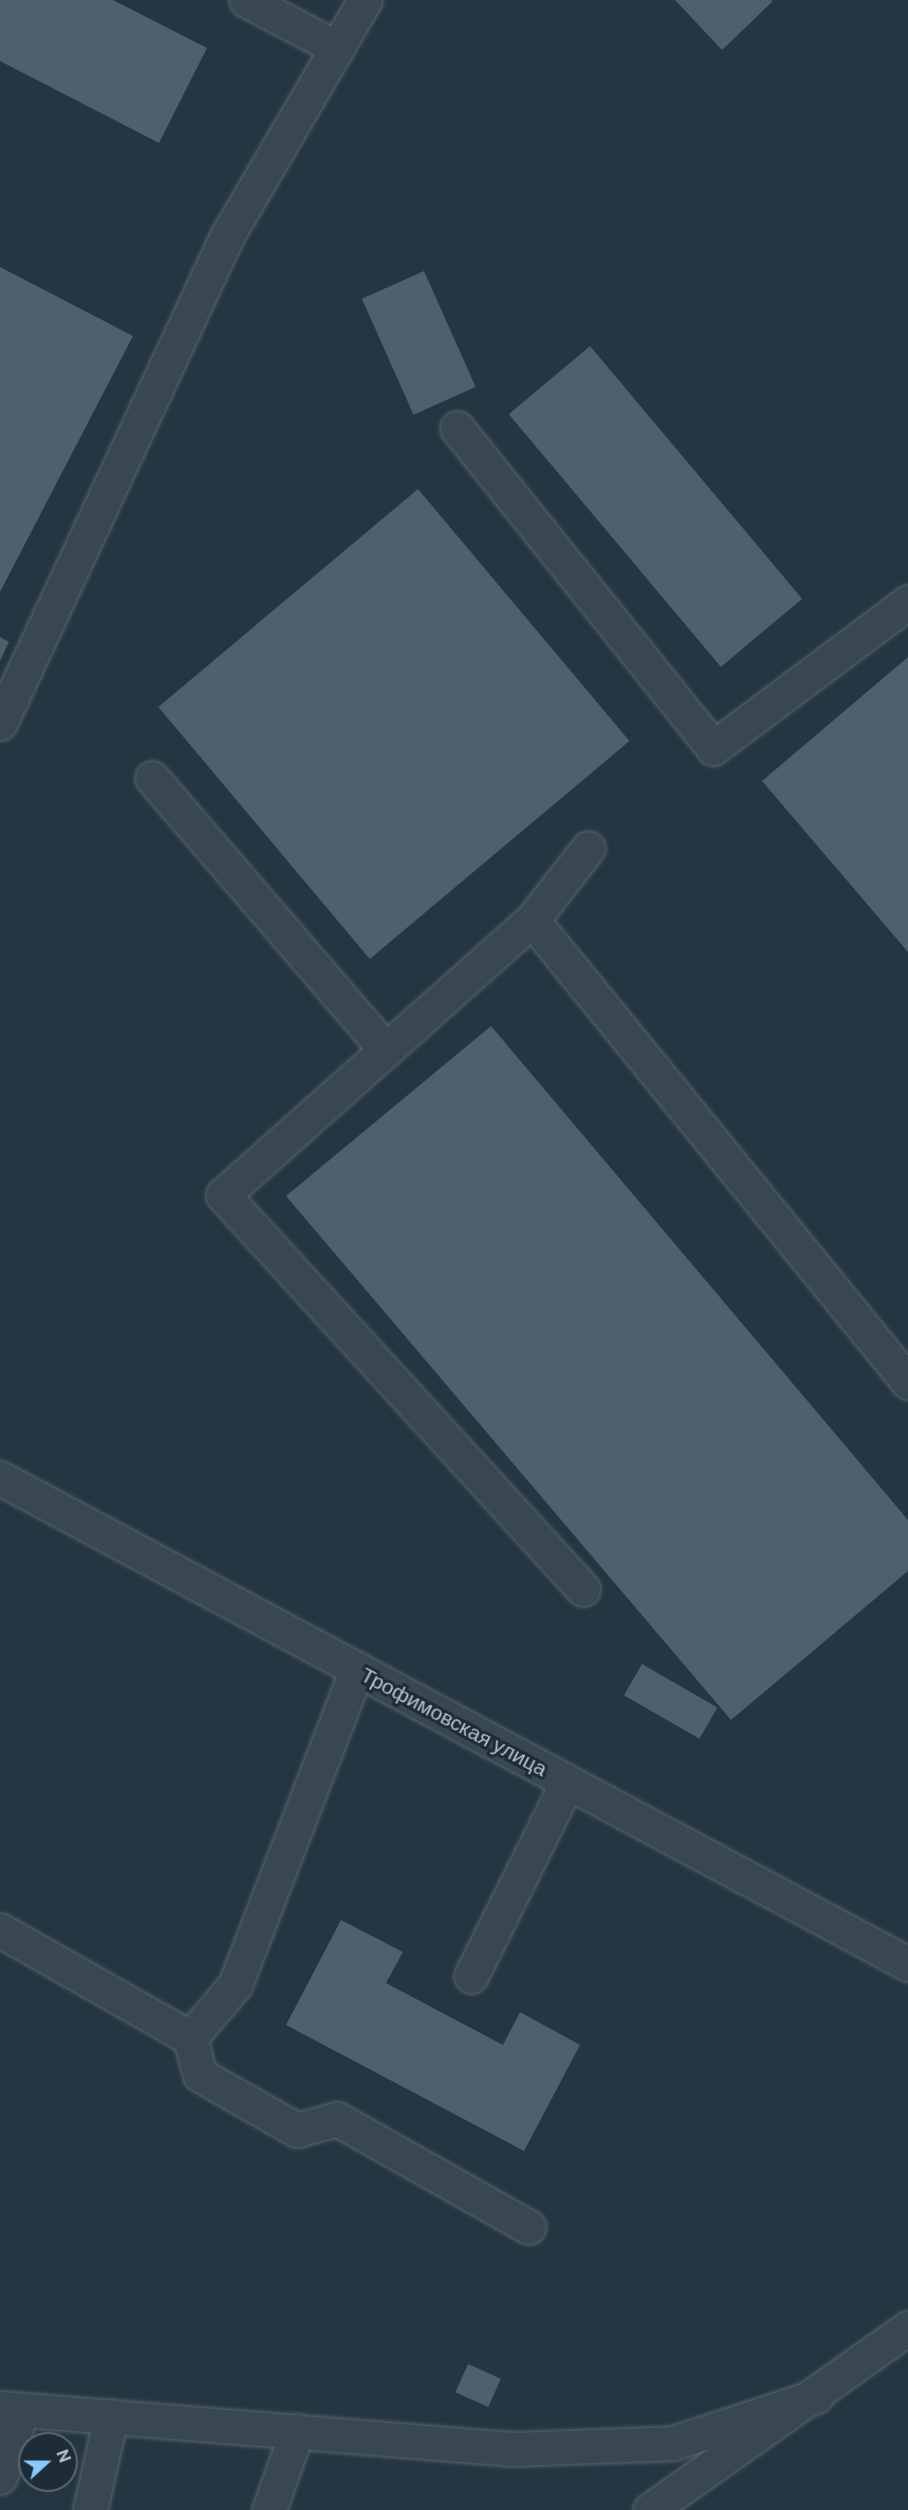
<!DOCTYPE html>
<meta charset="utf-8">
<style>
body{margin:0}
#map{position:relative;width:908px;height:2510px;overflow:hidden;background:#243641;font-family:"Public Sans",sans-serif}
div>[style]{position:absolute}
[style*='--x']{left:calc(var(--x)*1px);top:calc(var(--y)*1px);width:calc(var(--w)*1px);rotate:calc(var(--a)*1deg)}
.building>*{inset:0;background:#4d606c;transform-origin:0 0}
.roads{filter:drop-shadow(0 0 2px #56656e) drop-shadow(0 0 2px #56656e)}
.minor>*{height:33px;margin:-16.5px;padding:0 16.5px;transform-origin:16.5px;border-radius:16.5px;background:#394751}
span{translate:-50% -50%;white-space:nowrap;text-align:center;line-height:1.15;-webkit-text-stroke:6px #1d2c36;paint-order:stroke}
.street-label{font-size:21px;color:#b5c2cb}
.north{position:absolute;left:18px;top:2432px;width:60px;height:60px;box-sizing:border-box;background:#1d2c36;border:2px solid #5a6872;border-radius:50%;rotate:69deg;font-size:16px;font-weight:700;line-height:24px;text-align:center;color:#b5c2cb}
.north::after{content:'';display:block;margin:auto;width:21px;height:27px;background:#89c9fc;clip-path:polygon(50% 0,100% 100%,50% 72%,0 100%)}
</style>
<div id="map">
<div class="building">
<div style="clip-path:polygon(0 0,113px 0,207px 48px,159px 143px,0 61px)"></div>
<div style="clip-path:polygon(675px 0,771px 0,773px 1px,722px 50px)"></div>
<div style="clip-path:polygon(0 267px,133px 336px,0 592px)"></div>
<div style="left:424px;top:271px;width:127px;height:68px;rotate:66deg"></div>
<div style="left:590px;top:346px;width:330px;height:106px;rotate:50deg"></div>
<div style="left:418px;top:489px;width:329px;height:339px;rotate:50deg"></div>
<div style="clip-path:polygon(0 637px,9px 642px,0 661px)"></div>
<div style="clip-path:polygon(908px 657px,908px 952px,762px 781px)"></div>
<div style="clip-path:polygon(491px 1026px,908px 1520px,908px 1571px,731px 1720px,286px 1196px)"></div>
<div style="left:642px;top:1664px;width:87px;height:36px;rotate:30deg"></div>
<div style="clip-path:polygon(341px 1920px,403px 1952px,386px 1983px,503px 2045px,520px 2012px,580px 2045px,524px 2151px,286px 2025px)"></div>
<div style="left:468px;top:2364px;width:36px;height:31px;rotate:24deg"></div>
</div>
<div class="roads">
<div class="minor">
<div style="--x:246;--y:0;--w:103;--a:27.8"></div>
<div style="--x:457;--y:428;--w:410;--a:51.3"></div>
<div style="--x:713;--y:748;--w:244;--a:-36.8"></div>
<div style="--x:0;--y:723;--w:537;--a:-65.01"></div>
<div style="--x:227;--y:236;--w:273;--a:-59.7"></div>
<div style="--x:152;--y:778;--w:359;--a:49.3"></div>
<div style="--x:532;--y:920;--w:91;--a:-52.1"></div>
<div style="--x:0;--y:1478;--w:1030;--a:28.16"></div>
<div style="--x:583;--y:1589;--w:534;--a:-132.42"></div>
<div style="--x:223;--y:1195;--w:414;--a:-41.7"></div>
<div style="--x:532;--y:920;--w:596;--a:50.86"></div>
<div style="--x:0;--y:1930;--w:219;--a:29.6"></div>
<div style="--x:190;--y:2038;--w:38;--a:75"></div>
<div style="--x:200;--y:2075;--w:112;--a:29.6"></div>
<div style="--x:297;--y:2130;--w:41;--a:-15.4"></div>
<div style="--x:337;--y:2119;--w:220;--a:29.4"></div>
<div style="--x:471;--y:1976;--w:216;--a:-63.6"></div>
<div style="--x:190;--y:2038;--w:70;--a:-49.7"></div>
<div style="--x:235;--y:1985;--w:339;--a:-68.9"></div>
<div style="--x:0;--y:2408;--w:515;--a:4.57"></div>
<div style="--x:513;--y:2449;--w:160;--a:-2.1"></div>
<div style="--x:673;--y:2443;--w:151;--a:-18.1"></div>
<div style="--x:0;--y:2477;--w:71;--a:-72.1"></div>
<div style="--x:90;--y:2510;--w:96;--a:-77.4"></div>
<div style="--x:269;--y:2510;--w:84;--a:-70.5"></div>
<div style="--x:650;--y:2510;--w:316;--a:-35.2"></div>
</div>
</div>
<div class="street-label">
<span style="left:454px;top:1722px;rotate:28deg">Трофимовская улица</span>
</div>
<div class="north">N</div>
</div>
